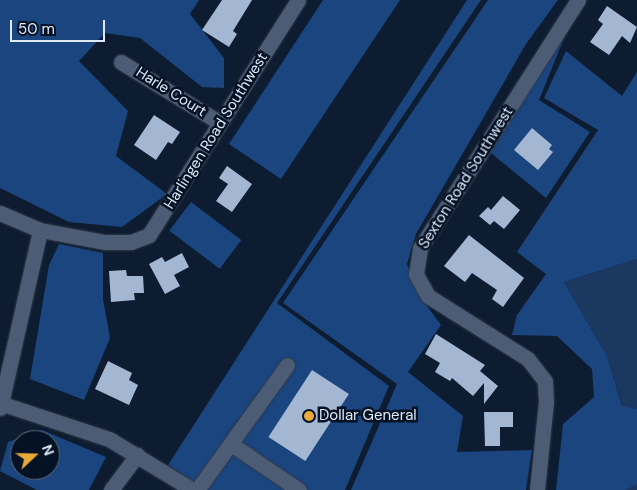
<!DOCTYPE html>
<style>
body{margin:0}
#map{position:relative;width:637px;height:490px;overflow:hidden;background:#0d1c30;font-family:"DM Sans",sans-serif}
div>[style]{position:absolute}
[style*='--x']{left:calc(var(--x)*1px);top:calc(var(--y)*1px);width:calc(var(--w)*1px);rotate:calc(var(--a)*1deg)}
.green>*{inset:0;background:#1b3860}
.forest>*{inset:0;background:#1a457f;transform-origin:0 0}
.building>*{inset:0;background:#a4b7d2;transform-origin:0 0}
.roads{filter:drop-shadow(0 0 1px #313748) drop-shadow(0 0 1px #313748)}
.minor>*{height:15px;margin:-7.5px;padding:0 7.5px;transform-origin:7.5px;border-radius:7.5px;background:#4b5c74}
.dots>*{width:14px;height:14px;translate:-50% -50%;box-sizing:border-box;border:2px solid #051226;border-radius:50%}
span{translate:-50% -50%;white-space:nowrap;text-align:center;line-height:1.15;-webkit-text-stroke:5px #051226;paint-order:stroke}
.street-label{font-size:15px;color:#dfe9f7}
.poi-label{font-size:15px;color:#dfe9f7}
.left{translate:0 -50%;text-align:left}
.north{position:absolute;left:10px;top:430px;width:50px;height:50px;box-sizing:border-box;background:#051226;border:1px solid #5c687a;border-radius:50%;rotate:69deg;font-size:14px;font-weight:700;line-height:20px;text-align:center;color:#dfe9f7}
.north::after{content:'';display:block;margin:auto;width:18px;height:22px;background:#eaaa38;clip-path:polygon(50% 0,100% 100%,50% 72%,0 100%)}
.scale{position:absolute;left:10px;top:20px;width:95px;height:22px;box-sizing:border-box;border:2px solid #dfe9f7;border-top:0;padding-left:6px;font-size:15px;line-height:18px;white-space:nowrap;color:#dfe9f7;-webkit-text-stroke:4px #051226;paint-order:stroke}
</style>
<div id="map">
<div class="green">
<div style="clip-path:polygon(637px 259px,637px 490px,625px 490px,629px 428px,607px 356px,564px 282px)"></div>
</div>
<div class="forest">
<div style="clip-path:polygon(0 0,199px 0,190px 14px,224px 58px,224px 88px,202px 87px,140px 38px,105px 33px,79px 61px,128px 111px,116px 156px,167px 194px,122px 227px,69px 222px,0 188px)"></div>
<div style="clip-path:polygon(323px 0,400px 0,281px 179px,229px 144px)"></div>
<div style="clip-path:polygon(467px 0,481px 0,277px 303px,389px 386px,345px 490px,206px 490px,168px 465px)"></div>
<div style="clip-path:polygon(488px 0,558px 0,526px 44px,416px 234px,407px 264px,419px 295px,441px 325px,408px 372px,463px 416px,457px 452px,532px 450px,526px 490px,351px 490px,397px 384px,283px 303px)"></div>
<div style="clip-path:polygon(566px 33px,539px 100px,590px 132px,546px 198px,491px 153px,457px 202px)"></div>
<div style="clip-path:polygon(566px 51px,622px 96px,637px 72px,637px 259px,564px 282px,607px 356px,622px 406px,637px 409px,637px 484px,625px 490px,556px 490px,563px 424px,594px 397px,592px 369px,557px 336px,512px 335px,517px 315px,546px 274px,517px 252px,598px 130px,544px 98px)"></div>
<div style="left:191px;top:202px;width:63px;height:36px;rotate:37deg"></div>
<div style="clip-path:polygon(59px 244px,103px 253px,103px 299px,110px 338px,84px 400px,30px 379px,49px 265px)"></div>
<div style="clip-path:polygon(evenodd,42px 430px,106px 457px,89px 490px,37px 490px,0 471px,8px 442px,42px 430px,20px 440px,50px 440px,50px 470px,20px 470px,20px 440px)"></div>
</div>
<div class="building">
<div style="clip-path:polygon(222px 0,252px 0,233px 31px,237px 34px,229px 47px,202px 30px)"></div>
<div style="clip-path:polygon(607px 6px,637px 27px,630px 43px,622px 36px,609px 55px,590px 42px,603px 24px,598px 20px)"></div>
<div style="clip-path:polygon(154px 115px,180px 132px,172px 144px,168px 142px,156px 160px,134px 145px)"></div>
<div style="clip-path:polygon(532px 128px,552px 145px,549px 149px,553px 152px,538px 170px,514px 150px)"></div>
<div style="clip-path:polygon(227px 166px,252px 184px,232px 212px,216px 201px,228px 184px,219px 178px)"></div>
<div style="clip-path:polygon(503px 196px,520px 210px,504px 229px,494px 221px,490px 225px,479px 216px,488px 207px,491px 210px)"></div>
<div style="clip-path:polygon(469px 235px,524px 278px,503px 307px,492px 299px,497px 290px,472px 273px,465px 282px,444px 266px)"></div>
<div style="clip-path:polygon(182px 253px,189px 267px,174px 275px,180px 286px,165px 294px,149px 264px,162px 257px,165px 262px)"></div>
<div style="clip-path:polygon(126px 270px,127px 276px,143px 276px,144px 293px,134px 293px,135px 300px,111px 302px,109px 271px)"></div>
<div style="clip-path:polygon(436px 334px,485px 365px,480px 371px,498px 386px,484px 404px,484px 383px,473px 396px,452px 378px,450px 381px,435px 372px,440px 363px,425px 354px)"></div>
<div style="clip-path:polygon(108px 361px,132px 373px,129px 380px,138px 385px,129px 405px,95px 389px)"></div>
<div style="left:312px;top:370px;width:44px;height:80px;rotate:33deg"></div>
<div style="clip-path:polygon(484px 412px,513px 412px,513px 427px,500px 427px,500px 446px,485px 446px)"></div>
</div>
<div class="roads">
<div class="minor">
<div style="--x:121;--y:62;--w:116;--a:31.6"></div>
<div style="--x:0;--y:213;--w:43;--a:23"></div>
<div style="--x:40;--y:230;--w:65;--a:10.6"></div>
<div style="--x:104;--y:242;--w:27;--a:0"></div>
<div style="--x:131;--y:242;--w:19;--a:-21"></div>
<div style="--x:149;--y:235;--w:278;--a:-57.6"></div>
<div style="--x:0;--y:403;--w:115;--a:18.3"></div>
<div style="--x:109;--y:439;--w:98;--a:31.3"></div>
<div style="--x:0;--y:408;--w:182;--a:-77.3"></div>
<div style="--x:231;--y:444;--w:82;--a:34.1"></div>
<div style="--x:111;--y:490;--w:44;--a:-53.4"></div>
<div style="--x:197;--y:490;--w:154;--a:-54.2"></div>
<div style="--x:537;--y:490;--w:88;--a:-84.2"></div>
<div style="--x:546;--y:402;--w:21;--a:-93"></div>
<div style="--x:545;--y:381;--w:28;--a:-128"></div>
<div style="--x:528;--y:359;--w:118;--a:-147.8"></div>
<div style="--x:428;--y:296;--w:25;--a:-119"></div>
<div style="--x:416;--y:274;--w:26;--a:-81"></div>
<div style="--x:420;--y:248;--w:294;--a:-57.5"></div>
</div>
</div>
<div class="dots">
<div style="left:309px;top:416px;background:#eaaa38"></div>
</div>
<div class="street-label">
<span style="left:171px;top:92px;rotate:32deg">Harle Court</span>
<span style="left:216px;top:131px;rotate:-58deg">Harlingen Road Southwest</span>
<span style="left:466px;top:178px;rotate:-58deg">Sexton Road Southwest</span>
</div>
<div class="poi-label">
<span class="left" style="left:319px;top:416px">Dollar General</span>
</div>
<div class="north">N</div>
<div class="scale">50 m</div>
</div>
